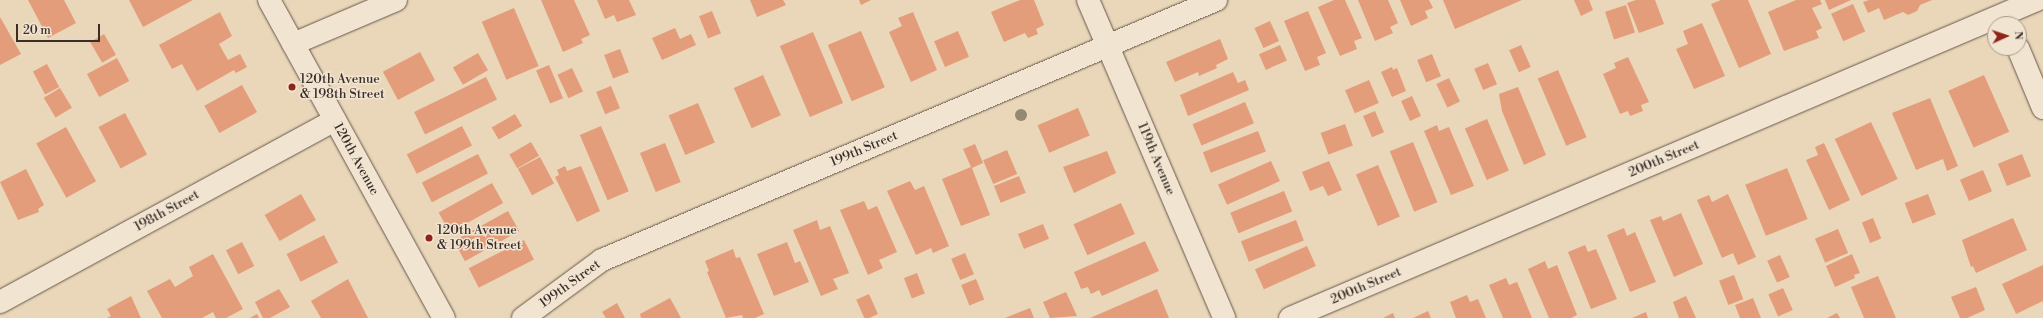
<!DOCTYPE html>
<style>
body{margin:0}
#map{position:relative;width:2043px;height:318px;overflow:hidden;background:#ead6b8;font-family:"Libre Bodoni",serif}
div>[style]{position:absolute}
[style*='--x']{left:calc(var(--x)*1px);top:calc(var(--y)*1px);width:calc(var(--w)*1px);rotate:calc(var(--a)*1deg)}
.building>*{inset:0;background:#e49d7b;transform-origin:0 0}
.roads{filter:drop-shadow(0 0 1px #65574c) drop-shadow(0 0 1px #65574c)}
.minor>*{height:22px;margin:-11px;padding:0 11px;transform-origin:11px;border-radius:11px;background:#f1e4d1}
.trees>*{width:12px;height:12px;margin:-6px;border-radius:50%;background:#968974}
.dots>*{width:11px;height:11px;translate:-50% -50%;box-sizing:border-box;border:2px solid #f1e4d1;border-radius:50%}
span{translate:-50% -50%;white-space:nowrap;text-align:center;line-height:1.15;-webkit-text-stroke:3px #f1e4d1;paint-order:stroke}
.poi-label{font-size:13px;color:#392d28}
.left{translate:0 -50%;text-align:left}
.street-label{font-size:13px;color:#392d28}
.north{position:absolute;left:1987px;top:16px;width:40px;height:40px;box-sizing:border-box;background:#f1e4d1;border:1px solid #a79b8d;border-radius:50%;rotate:87deg;font-size:11px;font-weight:700;line-height:16px;text-align:center;color:#392d28}
.north::after{content:'';display:block;margin:auto;width:14px;height:18px;background:#8f2418;clip-path:polygon(50% 0,100% 100%,50% 72%,0 100%)}
.scale{position:absolute;left:16px;top:24px;width:84px;height:18px;box-sizing:border-box;border:2px solid #392d28;border-top:0;padding-left:5px;font-size:12px;line-height:14px;white-space:nowrap;color:#392d28;-webkit-text-stroke:3px #f1e4d1;paint-order:stroke}
</style>
<div id="map">
<div class="building">
<div style="clip-path:polygon(28px 0,64px 0,76px 23px,48px 38px)"></div>
<div style="clip-path:polygon(129px 0,193px 0,143px 27px)"></div>
<div style="clip-path:polygon(541px 0,574px 0,590px 35px,581px 39px,583px 43px,563px 52px)"></div>
<div style="clip-path:polygon(597px 0,629px 0,636px 15px,617px 22px,614px 15px,605px 19px)"></div>
<div style="clip-path:polygon(750px 0,783px 0,786px 5px,757px 17px)"></div>
<div style="clip-path:polygon(859px 0,871px 0,861px 5px)"></div>
<div style="clip-path:polygon(1020px 0,1034px 0,1044px 25px,1036px 29px,1038px 34px,1028px 38px,1025px 33px,1004px 42px,991px 12px)"></div>
<div style="clip-path:polygon(1334px 0,1345px 0,1362px 38px,1354px 41px,1357px 49px,1340px 56px,1318px 7px)"></div>
<div style="clip-path:polygon(1358px 0,1388px 0,1398px 23px,1390px 27px,1393px 33px,1375px 41px)"></div>
<div style="clip-path:polygon(1400px 0,1429px 0,1433px 8px,1425px 11px,1428px 18px,1411px 26px)"></div>
<div style="clip-path:polygon(1443px 0,1522px 0,1455px 29px)"></div>
<div style="clip-path:polygon(1574px 0,1589px 0,1593px 10px,1581px 16px)"></div>
<div style="clip-path:polygon(1636px 0,1655px 0,1664px 24px,1639px 33px,1627px 3px)"></div>
<div style="clip-path:polygon(1721px 0,1748px 0,1771px 54px,1739px 68px,1711px 4px)"></div>
<div style="clip-path:polygon(1796px 0,1820px 0,1822px 4px,1812px 8px,1822px 28px,1816px 31px,1819px 38px,1784px 51px,1768px 12px)"></div>
<div style="clip-path:polygon(1825px 0,1851px 0,1829px 10px)"></div>
<div style="clip-path:polygon(1869px 0,1932px 0,1920px 5px,1917px 11px,1908px 15px,1903px 12px,1884px 20px,1879px 8px,1868px 13px,1863px 2px)"></div>
<div style="left:1853px;top:4px;width:30px;height:24px;rotate:66deg"></div>
<div style="left:1626px;top:5px;width:29px;height:22px;rotate:72deg"></div>
<div style="left:514px;top:8px;width:63px;height:35px;rotate:67deg"></div>
<div style="left:712px;top:11px;width:24px;height:14px;rotate:68deg"></div>
<div style="clip-path:polygon(1308px 11px,1326px 53px,1317px 57px,1320px 65px,1305px 71px,1284px 21px)"></div>
<div style="clip-path:polygon(220px 12px,232px 36px,219px 44px,228px 60px,240px 54px,247px 67px,236px 73px,234px 70px,197px 91px,182px 64px,172px 69px,159px 45px)"></div>
<div style="clip-path:polygon(913px 12px,937px 70px,911px 82px,889px 32px,902px 26px,898px 18px)"></div>
<div style="clip-path:polygon(0 17px,21px 54px,0 65px)"></div>
<div style="left:1270px;top:21px;width:22px;height:17px;rotate:66deg"></div>
<div style="clip-path:polygon(1702px 23px,1725px 76px,1694px 89px,1676px 49px,1688px 44px,1683px 31px)"></div>
<div style="clip-path:polygon(675px 28px,680px 39px,691px 34px,696px 45px,662px 60px,652px 38px)"></div>
<div style="left:861px;top:31px;width:61px;height:36px;rotate:67deg"></div>
<div style="left:958px;top:31px;width:28px;height:26px;rotate:67deg"></div>
<div style="left:813px;top:32px;width:77px;height:36px;rotate:67deg"></div>
<div style="left:104px;top:34px;width:24px;height:16px;rotate:60deg"></div>
<div style="clip-path:polygon(1220px 39px,1228px 59px,1216px 65px,1217px 68px,1199px 76px,1198px 72px,1175px 82px,1166px 62px)"></div>
<div style="left:1280px;top:45px;width:17px;height:23px;rotate:66deg"></div>
<div style="left:1521px;top:45px;width:24px;height:13px;rotate:66deg"></div>
<div style="left:620px;top:49px;width:25px;height:17px;rotate:69deg"></div>
<div style="left:420px;top:52px;width:32px;height:42px;rotate:62deg"></div>
<div style="left:478px;top:53px;width:20px;height:29px;rotate:60deg"></div>
<div style="left:1432px;top:54px;width:24px;height:16px;rotate:68deg"></div>
<div style="clip-path:polygon(1628px 57px,1649px 102px,1641px 105px,1643px 111px,1630px 116px,1628px 111px,1620px 114px,1603px 74px,1616px 68px,1614px 63px)"></div>
<div style="left:117px;top:58px;width:26px;height:34px;rotate:62deg"></div>
<div style="left:1488px;top:63px;width:23px;height:15px;rotate:67deg"></div>
<div style="left:47px;top:64px;width:26px;height:16px;rotate:62deg"></div>
<div style="left:549px;top:65px;width:36px;height:14px;rotate:67deg"></div>
<div style="clip-path:polygon(1392px 67px,1393px 70px,1397px 68px,1406px 91px,1392px 97px,1381px 72px)"></div>
<div style="left:572px;top:68px;width:26px;height:16px;rotate:65deg"></div>
<div style="left:1558px;top:70px;width:73px;height:22px;rotate:67deg"></div>
<div style="clip-path:polygon(1233px 72px,1238px 83px,1245px 80px,1249px 90px,1188px 116px,1180px 95px)"></div>
<div style="left:763px;top:75px;width:44px;height:32px;rotate:66deg"></div>
<div style="left:1984px;top:75px;width:62px;height:39px;rotate:66deg"></div>
<div style="left:486px;top:77px;width:25px;height:80px;rotate:64deg"></div>
<div style="left:1449px;top:78px;width:26px;height:14px;rotate:65deg"></div>
<div style="left:1369px;top:80px;width:25px;height:26px;rotate:67deg"></div>
<div style="left:242px;top:85px;width:31px;height:43px;rotate:61deg"></div>
<div style="left:611px;top:86px;width:24px;height:16px;rotate:68deg"></div>
<div style="clip-path:polygon(1518px 87px,1546px 155px,1524px 165px,1502px 111px,1499px 94px)"></div>
<div style="left:60px;top:88px;width:23px;height:19px;rotate:59deg"></div>
<div style="left:1412px;top:96px;width:22px;height:12px;rotate:66deg"></div>
<div style="clip-path:polygon(1930px 98px,1958px 166px,1947px 171px,1943px 159px,1916px 170px,1892px 113px)"></div>
<div style="left:1245px;top:102px;width:23px;height:57px;rotate:67deg"></div>
<div style="left:698px;top:103px;width:43px;height:32px;rotate:67deg"></div>
<div style="left:1078px;top:108px;width:30px;height:44px;rotate:67deg"></div>
<div style="left:1375px;top:111px;width:23px;height:13px;rotate:67deg"></div>
<div style="left:125px;top:113px;width:47px;height:30px;rotate:62deg"></div>
<div style="left:515px;top:114px;width:14px;height:27px;rotate:60deg"></div>
<div style="left:1487px;top:119px;width:56px;height:24px;rotate:67deg"></div>
<div style="left:1871px;top:122px;width:63px;height:40px;rotate:65deg"></div>
<div style="left:1345px;top:124px;width:23px;height:26px;rotate:70deg"></div>
<div style="clip-path:polygon(1437px 125px,1439px 131px,1449px 127px,1474px 186px,1451px 195px,1424px 131px)"></div>
<div style="left:462px;top:126px;width:22px;height:62px;rotate:63deg"></div>
<div style="left:601px;top:126px;width:71px;height:23px;rotate:67deg"></div>
<div style="left:66px;top:127px;width:62px;height:34px;rotate:61deg"></div>
<div style="left:1258px;top:131px;width:22px;height:59px;rotate:69deg"></div>
<div style="left:531px;top:142px;width:16px;height:25px;rotate:60deg"></div>
<div style="left:1413px;top:142px;width:65px;height:25px;rotate:68deg"></div>
<div style="left:665px;top:143px;width:42px;height:27px;rotate:68deg"></div>
<div style="clip-path:polygon(1824px 143px,1850px 200px,1829px 210px,1806px 160px,1818px 155px,1815px 147px)"></div>
<div style="clip-path:polygon(975px 144px,983px 163px,972px 168px,990px 215px,961px 226px,942px 179px,971px 167px,963px 149px)"></div>
<div style="left:1007px;top:150px;width:26px;height:26px;rotate:67deg"></div>
<div style="clip-path:polygon(1107px 151px,1116px 173px,1074px 193px,1063px 167px)"></div>
<div style="left:478px;top:154px;width:22px;height:63px;rotate:63deg"></div>
<div style="left:2022px;top:154px;width:24px;height:26px;rotate:68deg"></div>
<div style="left:540px;top:157px;width:30px;height:25px;rotate:62deg"></div>
<div style="left:1271px;top:161px;width:22px;height:58px;rotate:66deg"></div>
<div style="clip-path:polygon(1329px 161px,1342px 190px,1328px 196px,1323px 186px,1310px 191px,1302px 172px)"></div>
<div style="left:1378px;top:165px;width:56px;height:24px;rotate:67deg"></div>
<div style="clip-path:polygon(565px 166px,567px 171px,581px 166px,600px 211px,577px 222px,555px 177px,559px 175px,557px 170px)"></div>
<div style="left:1787px;top:168px;width:55px;height:45px;rotate:68deg"></div>
<div style="clip-path:polygon(26px 169px,44px 205px,38px 209px,39px 212px,18px 220px,0 182px)"></div>
<div style="left:1983px;top:170px;width:23px;height:25px;rotate:67deg"></div>
<div style="left:1019px;top:176px;width:18px;height:27px;rotate:68deg"></div>
<div style="clip-path:polygon(910px 181px,915px 190px,924px 186px,949px 246px,933px 253px,931px 248px,916px 255px,887px 191px)"></div>
<div style="left:492px;top:183px;width:23px;height:61px;rotate:61deg"></div>
<div style="left:1284px;top:191px;width:22px;height:58px;rotate:68deg"></div>
<div style="left:301px;top:194px;width:30px;height:42px;rotate:60deg"></div>
<div style="clip-path:polygon(1728px 194px,1756px 257px,1738px 265px,1733px 253px,1722px 258px,1697px 200px,1709px 195px,1712px 202px)"></div>
<div style="left:1928px;top:194px;width:22px;height:25px;rotate:69deg"></div>
<div style="clip-path:polygon(864px 201px,868px 210px,877px 206px,897px 252px,879px 260px,883px 268px,868px 275px,840px 210px)"></div>
<div style="left:1121px;top:203px;width:34px;height:52px;rotate:66deg"></div>
<div style="left:508px;top:211px;width:23px;height:62px;rotate:61deg"></div>
<div style="clip-path:polygon(1681px 213px,1703px 264px,1674px 277px,1650px 220px,1661px 216px,1663px 221px)"></div>
<div style="left:1873px;top:218px;width:22px;height:12px;rotate:68deg"></div>
<div style="clip-path:polygon(2013px 218px,2027px 250px,1976px 273px,1973px 266px,1971px 267px,1962px 240px)"></div>
<div style="clip-path:polygon(817px 220px,820px 230px,830px 226px,849px 273px,833px 279px,838px 289px,821px 296px,793px 230px)"></div>
<div style="left:1296px;top:220px;width:22px;height:59px;rotate:69deg"></div>
<div style="left:1043px;top:224px;width:16px;height:27px;rotate:68deg"></div>
<div style="clip-path:polygon(1624px 228px,1627px 236px,1635px 232px,1656px 282px,1630px 292px,1607px 235px)"></div>
<div style="left:1838px;top:229px;width:26px;height:25px;rotate:67deg"></div>
<div style="left:324px;top:235px;width:31px;height:42px;rotate:63deg"></div>
<div style="left:524px;top:240px;width:22px;height:62px;rotate:63deg"></div>
<div style="clip-path:polygon(1145px 241px,1159px 271px,1102px 296px,1099px 290px,1091px 294px,1088px 287px,1081px 289px,1074px 272px)"></div>
<div style="left:242px;top:242px;width:27px;height:18px;rotate:63deg"></div>
<div style="clip-path:polygon(787px 242px,795px 263px,800px 261px,809px 282px,774px 296px,757px 254px)"></div>
<div style="clip-path:polygon(1585px 245px,1588px 252px,1596px 249px,1617px 299px,1591px 309px,1568px 252px)"></div>
<div style="left:1307px;top:246px;width:22px;height:57px;rotate:66deg"></div>
<div style="clip-path:polygon(733px 249px,736px 258px,740px 257px,764px 314px,755px 318px,743px 318px,742px 315px,726px 318px,707px 272px,709px 271px,705px 261px)"></div>
<div style="left:965px;top:253px;width:23px;height:15px;rotate:67deg"></div>
<div style="clip-path:polygon(213px 254px,243px 309px,226px 318px,216px 318px,213px 312px,202px 318px,162px 318px,147px 291px,170px 279px,175px 287px,193px 276px,189px 267px)"></div>
<div style="clip-path:polygon(1852px 254px,1860px 273px,1854px 275px,1855px 278px,1835px 287px,1826px 266px)"></div>
<div style="left:1780px;top:255px;width:24px;height:14px;rotate:66deg"></div>
<div style="clip-path:polygon(1545px 261px,1548px 269px,1557px 265px,1577px 315px,1571px 318px,1549px 318px,1528px 269px)"></div>
<div style="clip-path:polygon(2043px 265px,2043px 301px,2016px 314px,2002px 284px)"></div>
<div style="left:917px;top:273px;width:22px;height:14px;rotate:69deg"></div>
<div style="left:1734px;top:275px;width:26px;height:16px;rotate:69deg"></div>
<div style="clip-path:polygon(1878px 276px,1896px 318px,1864px 318px,1851px 287px)"></div>
<div style="clip-path:polygon(1506px 278px,1509px 285px,1517px 282px,1532px 318px,1503px 318px,1489px 285px)"></div>
<div style="clip-path:polygon(348px 279px,368px 318px,321px 318px,311px 301px)"></div>
<div style="left:976px;top:279px;width:22px;height:16px;rotate:68deg"></div>
<div style="clip-path:polygon(1976px 287px,1985px 310px,1967px 318px,1960px 318px,1951px 297px)"></div>
<div style="left:1783px;top:288px;width:24px;height:16px;rotate:66deg"></div>
<div style="clip-path:polygon(279px 289px,290px 307px,270px 318px,263px 318px,255px 302px)"></div>
<div style="clip-path:polygon(1157px 289px,1169px 318px,1090px 318px)"></div>
<div style="clip-path:polygon(1066px 292px,1077px 316px,1050px 318px,1043px 302px)"></div>
<div style="left:869px;top:294px;width:22px;height:14px;rotate:66deg"></div>
<div style="clip-path:polygon(1467px 295px,1470px 302px,1478px 299px,1486px 318px,1456px 318px,1450px 302px)"></div>
<div style="clip-path:polygon(131px 296px,141px 318px,107px 318px,111px 316px,107px 309px)"></div>
<div style="clip-path:polygon(1686px 296px,1696px 318px,1679px 318px,1673px 302px)"></div>
<div style="clip-path:polygon(670px 298px,681px 318px,641px 318px,640px 314px)"></div>
<div style="clip-path:polygon(1753px 298px,1761px 318px,1740px 318px,1735px 305px)"></div>
<div style="clip-path:polygon(617px 303px,625px 318px,606px 318px,602px 312px)"></div>
<div style="clip-path:polygon(1030px 308px,1034px 318px,1005px 318px)"></div>
<div style="clip-path:polygon(1428px 311px,1431px 318px,1413px 318px)"></div>
<div style="clip-path:polygon(1646px 312px,1648px 318px,1632px 318px)"></div>
<div style="clip-path:polygon(1393px 313px,1395px 318px,1383px 318px)"></div>
<div style="clip-path:polygon(1837px 313px,1840px 318px,1827px 318px)"></div>
<div style="clip-path:polygon(257px 314px,259px 318px,250px 318px)"></div>
</div>
<div class="roads">
<div class="minor">
<div style="--x:269;--y:0;--w:363;--a:61.2"></div>
<div style="--x:1088;--y:0;--w:346;--a:66.8"></div>
<div style="--x:293;--y:44;--w:112;--a:-23.1"></div>
<div style="--x:2018;--y:48;--w:65;--a:67.4"></div>
<div style="--x:0;--y:302;--w:381;--a:-28.5"></div>
<div style="--x:523;--y:318;--w:98;--a:-36.3"></div>
<div style="--x:602;--y:260;--w:667;--a:-22.95"></div>
<div style="--x:1290;--y:318;--w:812;--a:-23.06"></div>
</div>
</div>
<div class="trees">
<div style="left:1021px;top:115px"></div>
</div>
<div class="dots">
<div style="left:292px;top:87px;background:#8f2418"></div>
<div style="left:429px;top:238px;background:#8f2418"></div>
</div>
<div class="poi-label">
<span class="left" style="left:300px;top:87px">120th Avenue<br>&amp; 198th Street</span>
<span class="left" style="left:437px;top:238px">120th Avenue<br>&amp; 199th Street</span>
</div>
<div class="street-label">
<span style="left:864px;top:149px;rotate:-23deg">199th Street</span>
<span style="left:356px;top:159px;rotate:61deg">120th Avenue</span>
<span style="left:1156px;top:159px;rotate:67deg">119th Avenue</span>
<span style="left:1664px;top:159px;rotate:-23deg">200th Street</span>
<span style="left:167px;top:211px;rotate:-29deg">198th Street</span>
<span style="left:570px;top:284px;rotate:-36deg">199th Street</span>
<span style="left:1366px;top:286px;rotate:-23deg">200th Street</span>
</div>
<div class="north">N</div>
<div class="scale">20 m</div>
</div>
